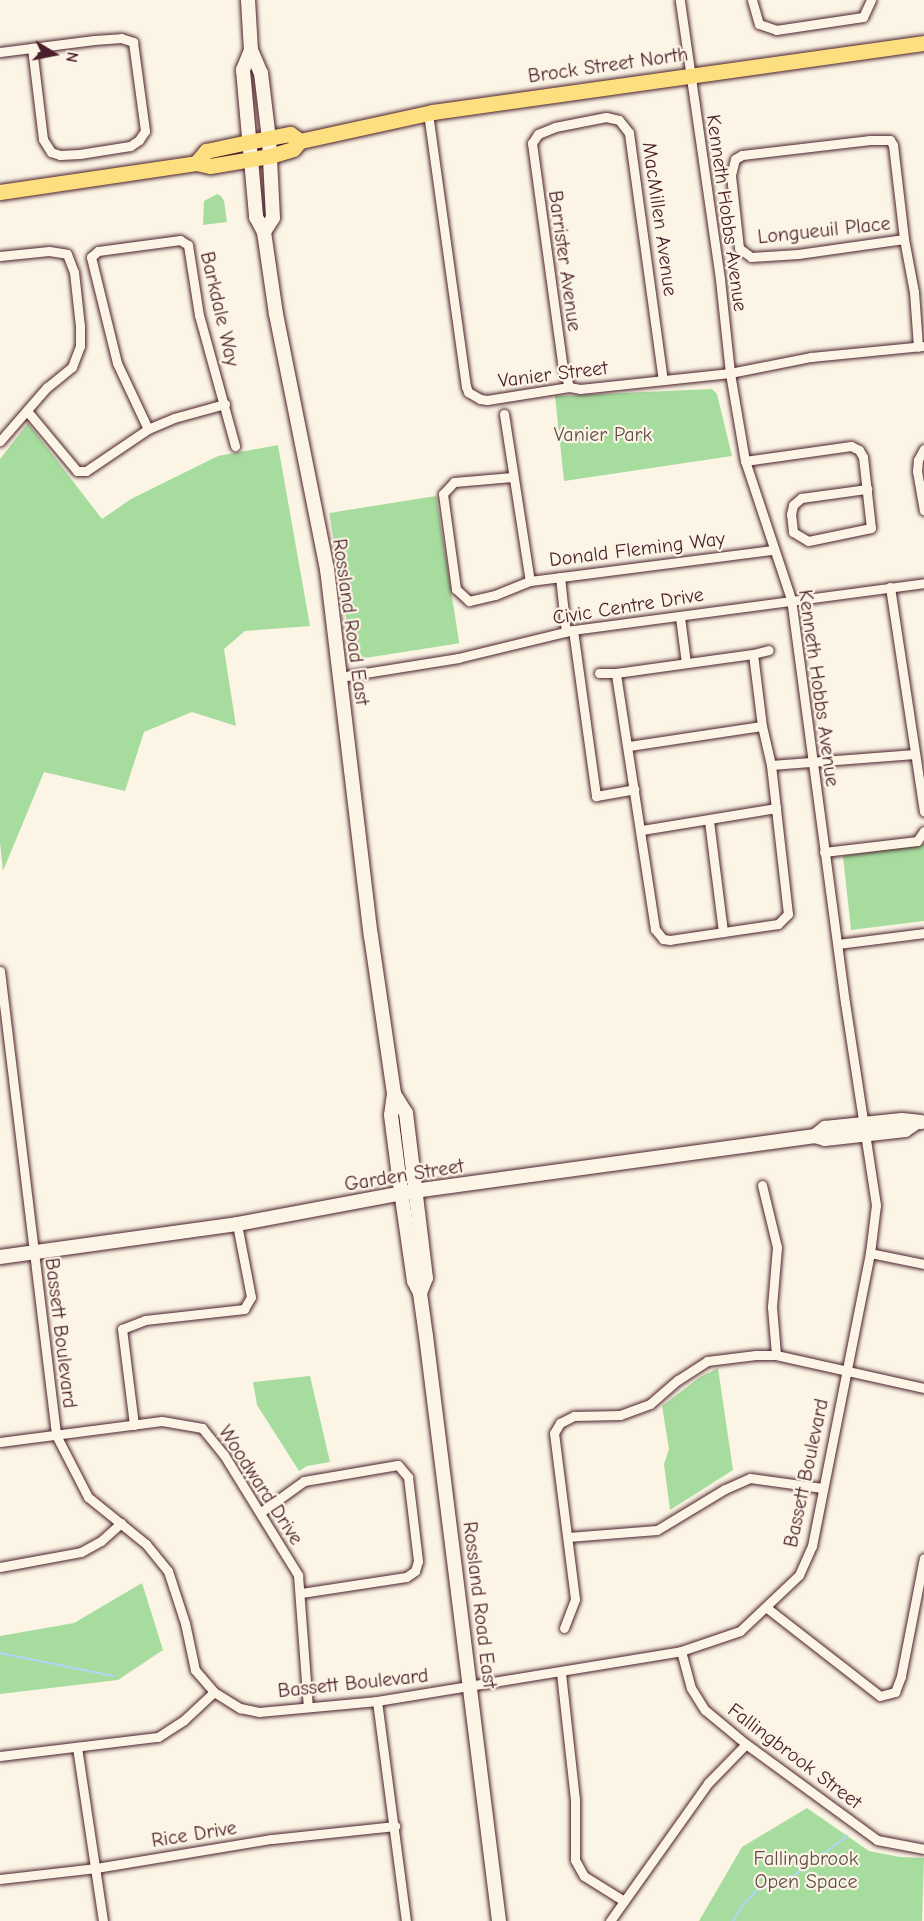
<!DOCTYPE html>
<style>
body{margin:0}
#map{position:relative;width:924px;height:1921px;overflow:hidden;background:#fcf5e5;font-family:"Comic Neue",sans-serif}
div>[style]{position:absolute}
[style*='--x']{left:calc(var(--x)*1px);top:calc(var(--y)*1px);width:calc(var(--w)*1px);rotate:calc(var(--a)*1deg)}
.green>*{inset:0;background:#a7dc9f;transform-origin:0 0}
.stream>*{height:2px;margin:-1px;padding:0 1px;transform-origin:1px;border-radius:1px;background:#add6f8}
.roads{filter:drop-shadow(0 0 2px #4a1f2b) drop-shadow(0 0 2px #4a1f2b)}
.street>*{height:9px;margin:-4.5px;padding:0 4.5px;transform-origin:4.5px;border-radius:4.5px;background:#fcf5e5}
.secondary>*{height:14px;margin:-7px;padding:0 7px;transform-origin:7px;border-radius:7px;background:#fcf5e5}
.primary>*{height:15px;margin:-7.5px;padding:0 7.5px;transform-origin:7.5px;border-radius:7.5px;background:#fedf80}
span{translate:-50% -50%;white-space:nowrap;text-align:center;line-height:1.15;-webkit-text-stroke:4.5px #fcf5e5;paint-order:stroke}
.street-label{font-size:20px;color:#4a1f2b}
.park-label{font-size:20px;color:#614e48}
.north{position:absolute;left:24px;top:24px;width:60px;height:60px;-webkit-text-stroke:4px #fcf5e5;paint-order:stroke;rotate:100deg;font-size:16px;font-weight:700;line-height:24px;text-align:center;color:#4a1f2b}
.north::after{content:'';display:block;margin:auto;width:21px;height:27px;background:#4a1f2b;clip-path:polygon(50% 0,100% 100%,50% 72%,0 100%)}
</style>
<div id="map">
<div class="green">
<div style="clip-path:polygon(217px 194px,221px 196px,224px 201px,227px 222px,203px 225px,204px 201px)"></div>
<div style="clip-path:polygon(712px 389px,717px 394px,732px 456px,564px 481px,555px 396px)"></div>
<div style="clip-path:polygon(28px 423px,102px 519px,131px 499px,218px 456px,278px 445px,310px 626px,245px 631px,224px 649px,236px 726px,192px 712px,144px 732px,125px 791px,44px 772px,3px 871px,0 843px,0 459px)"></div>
<div style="left:436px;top:496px;width:149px;height:108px;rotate:81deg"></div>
<div style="clip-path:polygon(924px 844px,924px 921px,851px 930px,843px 856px)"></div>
<div style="clip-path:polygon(718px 1368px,733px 1470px,670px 1510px,664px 1464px,669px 1449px,662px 1406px,700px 1377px)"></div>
<div style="clip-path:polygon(310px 1376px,330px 1462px,307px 1466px,299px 1471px,257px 1405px,253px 1382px)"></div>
<div style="clip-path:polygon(142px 1583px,163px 1650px,118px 1680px,0 1694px,0 1636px,74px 1623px)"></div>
<div style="clip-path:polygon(807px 1808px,869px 1851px,900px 1857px,924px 1858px,922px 1921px,699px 1921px,742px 1847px)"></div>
</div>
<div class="stream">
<div style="--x:0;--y:1653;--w:115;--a:11.5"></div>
<div style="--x:733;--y:1921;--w:21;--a:-59"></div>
<div style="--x:744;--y:1903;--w:19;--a:-43"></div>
<div style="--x:758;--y:1890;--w:41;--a:-22.8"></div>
<div style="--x:796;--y:1874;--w:64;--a:-36.7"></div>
</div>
<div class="roads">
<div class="street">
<div style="--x:752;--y:0;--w:25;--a:74"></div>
<div style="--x:759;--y:24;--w:18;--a:19"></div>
<div style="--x:776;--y:30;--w:88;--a:-8.5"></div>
<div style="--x:863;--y:17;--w:19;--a:-65"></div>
<div style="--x:0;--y:52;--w:95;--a:-7.3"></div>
<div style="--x:94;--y:40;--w:27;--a:-4"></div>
<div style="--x:121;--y:38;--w:13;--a:18"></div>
<div style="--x:133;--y:42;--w:90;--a:82.3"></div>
<div style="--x:145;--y:131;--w:11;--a:124"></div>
<div style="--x:139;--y:140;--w:11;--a:146"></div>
<div style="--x:130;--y:146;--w:51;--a:170.9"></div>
<div style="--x:80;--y:154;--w:20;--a:177"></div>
<div style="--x:60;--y:155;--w:9;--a:-162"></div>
<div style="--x:51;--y:152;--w:15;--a:-122"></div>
<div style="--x:43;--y:139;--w:92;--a:-96.9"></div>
<div style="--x:428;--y:113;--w:276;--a:82.1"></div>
<div style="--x:466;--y:386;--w:6;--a:72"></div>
<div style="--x:468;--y:392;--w:14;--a:30"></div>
<div style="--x:480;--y:399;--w:7;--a:8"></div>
<div style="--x:487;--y:400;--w:83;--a:-9"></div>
<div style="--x:569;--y:387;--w:11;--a:10"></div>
<div style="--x:580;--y:389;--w:151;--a:-6.1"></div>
<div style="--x:730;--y:373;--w:83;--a:-11.2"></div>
<div style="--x:811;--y:357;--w:114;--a:-5.6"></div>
<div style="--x:904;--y:239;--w:107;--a:171.9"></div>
<div style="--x:798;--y:254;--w:47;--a:176.3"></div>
<div style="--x:751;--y:257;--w:15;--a:-143"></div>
<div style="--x:739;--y:248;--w:73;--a:-96.3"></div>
<div style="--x:731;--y:175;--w:16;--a:-76"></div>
<div style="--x:735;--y:159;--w:8;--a:-30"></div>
<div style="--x:742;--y:155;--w:129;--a:-6.7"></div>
<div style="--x:870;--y:140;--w:20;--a:0"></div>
<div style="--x:890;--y:140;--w:6;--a:59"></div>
<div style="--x:893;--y:145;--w:95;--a:83.3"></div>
<div style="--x:904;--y:239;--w:54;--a:79.3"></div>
<div style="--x:914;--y:292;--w:55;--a:85.8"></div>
<div style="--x:0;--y:256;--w:49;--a:-5.8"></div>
<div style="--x:49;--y:251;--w:18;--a:9"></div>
<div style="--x:67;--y:254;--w:19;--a:69"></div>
<div style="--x:74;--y:272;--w:54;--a:83.7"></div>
<div style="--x:80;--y:326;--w:20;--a:90"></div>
<div style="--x:80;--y:346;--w:22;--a:111"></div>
<div style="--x:72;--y:367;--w:32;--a:141"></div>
<div style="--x:47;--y:387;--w:72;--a:131"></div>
<div style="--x:569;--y:387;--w:26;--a:-106"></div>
<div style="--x:562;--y:362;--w:221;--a:-97.8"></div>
<div style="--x:532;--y:143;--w:11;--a:-56"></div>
<div style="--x:538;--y:134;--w:18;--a:-22"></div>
<div style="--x:555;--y:127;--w:52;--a:-11.1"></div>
<div style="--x:606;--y:117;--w:13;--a:13"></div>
<div style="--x:619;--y:120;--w:16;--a:52"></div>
<div style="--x:629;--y:133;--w:249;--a:82.2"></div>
<div style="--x:27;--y:411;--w:78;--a:50.2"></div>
<div style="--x:77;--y:471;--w:9;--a:0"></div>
<div style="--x:86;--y:471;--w:75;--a:-34.1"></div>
<div style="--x:148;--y:429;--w:28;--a:-23"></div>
<div style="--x:174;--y:418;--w:53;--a:-15.4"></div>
<div style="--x:504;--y:414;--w:169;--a:81.2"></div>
<div style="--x:530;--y:581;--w:245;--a:-7.3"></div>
<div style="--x:148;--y:429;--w:73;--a:-115.2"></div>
<div style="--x:117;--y:363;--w:109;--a:-103.8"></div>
<div style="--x:91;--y:257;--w:9;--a:-41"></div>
<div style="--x:98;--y:251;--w:83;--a:-7.6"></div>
<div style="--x:180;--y:240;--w:9;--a:32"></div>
<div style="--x:188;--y:245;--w:71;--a:81.1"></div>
<div style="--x:199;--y:315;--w:136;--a:74.6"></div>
<div style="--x:924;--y:449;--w:13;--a:119"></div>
<div style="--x:918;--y:460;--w:11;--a:95"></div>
<div style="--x:917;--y:471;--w:40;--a:80"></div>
<div style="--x:745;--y:461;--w:107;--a:-8.1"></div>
<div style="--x:851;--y:446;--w:9;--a:27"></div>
<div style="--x:859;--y:450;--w:8;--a:60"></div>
<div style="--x:863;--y:457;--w:71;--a:83.6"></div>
<div style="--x:871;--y:528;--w:64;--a:168.3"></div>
<div style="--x:808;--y:541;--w:17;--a:-149"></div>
<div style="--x:793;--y:532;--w:18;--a:-96"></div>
<div style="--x:791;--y:514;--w:9;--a:-77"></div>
<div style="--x:793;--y:505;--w:11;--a:-41"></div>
<div style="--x:801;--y:498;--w:67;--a:-7.8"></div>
<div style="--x:512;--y:477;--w:58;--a:175.1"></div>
<div style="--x:454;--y:482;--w:16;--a:133"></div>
<div style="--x:443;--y:494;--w:96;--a:82.2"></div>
<div style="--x:456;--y:589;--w:18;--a:43"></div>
<div style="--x:469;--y:601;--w:27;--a:-13"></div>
<div style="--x:495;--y:595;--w:38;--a:-22"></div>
<div style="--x:560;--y:577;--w:55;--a:83.8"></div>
<div style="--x:890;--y:587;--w:227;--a:81.4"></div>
<div style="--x:680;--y:617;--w:46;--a:82.6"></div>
<div style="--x:573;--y:630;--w:168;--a:82.1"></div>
<div style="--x:596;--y:796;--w:39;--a:-10"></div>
<div style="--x:753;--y:654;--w:73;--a:82.9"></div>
<div style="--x:762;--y:726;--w:40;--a:77"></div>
<div style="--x:771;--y:765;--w:150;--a:83.5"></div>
<div style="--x:788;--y:914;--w:14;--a:135"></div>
<div style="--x:778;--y:924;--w:109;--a:171.6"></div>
<div style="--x:670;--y:940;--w:7;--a:-172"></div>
<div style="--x:663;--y:939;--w:13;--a:-129"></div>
<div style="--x:655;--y:929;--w:259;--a:-98.7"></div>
<div style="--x:616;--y:673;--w:138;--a:-7.9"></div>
<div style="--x:753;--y:654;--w:16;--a:-14"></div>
<div style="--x:599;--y:673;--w:17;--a:0"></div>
<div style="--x:340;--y:677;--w:120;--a:-9.1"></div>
<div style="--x:458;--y:658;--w:118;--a:-13.7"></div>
<div style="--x:573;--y:630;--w:354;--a:-7.6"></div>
<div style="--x:629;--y:746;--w:134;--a:-8.6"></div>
<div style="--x:771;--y:765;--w:144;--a:-4.4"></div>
<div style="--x:709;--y:821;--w:112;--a:82.8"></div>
<div style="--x:642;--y:830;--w:136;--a:-9.3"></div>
<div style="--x:824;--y:852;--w:94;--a:-6.7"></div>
<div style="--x:917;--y:841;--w:12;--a:-55"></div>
<div style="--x:838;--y:944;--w:87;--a:-7.3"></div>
<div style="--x:0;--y:971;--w:467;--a:83.1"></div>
<div style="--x:56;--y:1435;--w:70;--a:62.7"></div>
<div style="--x:88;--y:1497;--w:75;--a:39"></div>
<div style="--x:146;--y:1544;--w:35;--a:51"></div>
<div style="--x:168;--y:1571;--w:55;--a:71.9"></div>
<div style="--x:185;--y:1623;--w:48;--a:78"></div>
<div style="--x:195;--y:1670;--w:29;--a:49"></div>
<div style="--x:214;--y:1692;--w:31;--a:32"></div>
<div style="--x:240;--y:1708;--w:19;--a:12"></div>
<div style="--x:259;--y:1712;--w:119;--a:-5.3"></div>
<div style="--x:377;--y:1701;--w:308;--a:-9.3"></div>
<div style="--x:681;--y:1651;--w:62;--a:-18.7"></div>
<div style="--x:740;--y:1631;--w:81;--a:-43.5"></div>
<div style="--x:799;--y:1575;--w:32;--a:-66"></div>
<div style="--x:812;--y:1546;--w:299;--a:-78.8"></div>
<div style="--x:870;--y:1253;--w:48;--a:-82.9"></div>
<div style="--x:876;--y:1205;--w:204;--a:-98.7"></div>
<div style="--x:845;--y:1003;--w:408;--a:-97.6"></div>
<div style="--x:791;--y:599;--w:145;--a:-108.4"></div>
<div style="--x:745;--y:461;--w:89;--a:-99.7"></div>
<div style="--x:730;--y:373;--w:95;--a:-96.1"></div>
<div style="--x:720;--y:279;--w:282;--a:-98.2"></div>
<div style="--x:762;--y:1185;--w:64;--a:76.4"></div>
<div style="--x:777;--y:1247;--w:60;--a:94.8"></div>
<div style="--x:772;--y:1307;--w:48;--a:85.2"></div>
<div style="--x:870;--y:1253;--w:55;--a:11.5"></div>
<div style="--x:134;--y:1425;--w:97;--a:-97.1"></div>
<div style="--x:122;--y:1329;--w:25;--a:-21"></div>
<div style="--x:145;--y:1320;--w:100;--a:-6.3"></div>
<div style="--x:244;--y:1309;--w:14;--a:-60"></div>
<div style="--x:251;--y:1297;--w:74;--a:-100.9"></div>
<div style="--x:0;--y:1442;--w:163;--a:-7.4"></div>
<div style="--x:162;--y:1421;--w:41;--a:9.9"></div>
<div style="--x:202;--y:1428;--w:35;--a:51"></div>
<div style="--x:224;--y:1455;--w:141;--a:58.3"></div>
<div style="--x:298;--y:1575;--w:132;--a:85.7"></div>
<div style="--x:261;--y:1512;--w:53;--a:-35.8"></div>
<div style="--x:304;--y:1481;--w:95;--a:-9.7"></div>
<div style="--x:398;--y:1465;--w:16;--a:50"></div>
<div style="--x:408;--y:1477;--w:85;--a:83.2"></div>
<div style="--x:418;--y:1561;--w:10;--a:107"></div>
<div style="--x:415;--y:1571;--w:11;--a:146"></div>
<div style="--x:406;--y:1577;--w:106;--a:171.3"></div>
<div style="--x:568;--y:1537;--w:89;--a:-4.5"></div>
<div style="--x:657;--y:1530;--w:79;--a:-31.1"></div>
<div style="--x:725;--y:1489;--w:27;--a:-24"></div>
<div style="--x:750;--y:1478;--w:73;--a:7.9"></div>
<div style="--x:0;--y:1567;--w:82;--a:-10.5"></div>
<div style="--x:81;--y:1552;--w:23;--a:-29"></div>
<div style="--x:101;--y:1541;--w:27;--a:-42"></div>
<div style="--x:767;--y:1608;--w:143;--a:37.9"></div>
<div style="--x:880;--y:1696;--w:16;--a:-15"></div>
<div style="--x:895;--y:1692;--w:17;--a:-69"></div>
<div style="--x:901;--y:1676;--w:120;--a:-79"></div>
<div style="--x:564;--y:1628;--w:31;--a:-69"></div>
<div style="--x:575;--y:1599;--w:167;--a:-97.2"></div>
<div style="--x:554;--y:1433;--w:12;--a:-59"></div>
<div style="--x:560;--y:1423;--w:16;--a:-27"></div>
<div style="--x:574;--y:1416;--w:46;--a:-1.2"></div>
<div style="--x:620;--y:1415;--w:32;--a:-20"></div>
<div style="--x:650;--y:1404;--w:37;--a:-41"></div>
<div style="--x:678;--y:1380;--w:35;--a:-33"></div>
<div style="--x:707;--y:1361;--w:49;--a:-7"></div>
<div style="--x:756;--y:1355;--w:20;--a:0"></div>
<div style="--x:776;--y:1355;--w:152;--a:12.6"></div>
<div style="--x:681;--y:1651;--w:38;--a:75"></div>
<div style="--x:691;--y:1688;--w:26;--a:58"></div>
<div style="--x:705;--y:1710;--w:53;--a:39.7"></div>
<div style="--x:746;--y:1744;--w:162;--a:36.2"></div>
<div style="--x:877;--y:1840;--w:48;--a:10.8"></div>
<div style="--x:561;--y:1673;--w:127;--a:83.7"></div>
<div style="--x:575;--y:1799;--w:61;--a:90"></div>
<div style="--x:575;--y:1860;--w:18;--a:61"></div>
<div style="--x:584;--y:1876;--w:47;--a:32"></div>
<div style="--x:377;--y:1701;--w:222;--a:82.5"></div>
<div style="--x:77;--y:1747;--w:176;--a:81.5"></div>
<div style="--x:0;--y:1756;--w:159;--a:-6.9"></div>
<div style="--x:158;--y:1737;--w:31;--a:-33"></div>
<div style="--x:184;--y:1720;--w:41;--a:-43"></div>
<div style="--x:0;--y:1879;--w:97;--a:-6.5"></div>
<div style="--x:96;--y:1868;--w:178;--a:-9.4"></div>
<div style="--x:272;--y:1839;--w:124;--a:-6"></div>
<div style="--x:610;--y:1921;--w:169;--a:-54.6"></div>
<div style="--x:708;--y:1783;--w:54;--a:-45.7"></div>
</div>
<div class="secondary">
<div style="--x:248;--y:0;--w:50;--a:86.6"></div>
<div style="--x:251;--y:50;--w:25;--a:67"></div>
<div style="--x:261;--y:73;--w:66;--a:83.1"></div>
<div style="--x:269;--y:139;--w:79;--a:87.1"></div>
<div style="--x:273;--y:218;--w:17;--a:123"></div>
<div style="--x:251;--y:50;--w:22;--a:112"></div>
<div style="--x:243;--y:70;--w:148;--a:84.9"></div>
<div style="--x:256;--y:217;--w:17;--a:62"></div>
<div style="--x:264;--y:232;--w:83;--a:81.7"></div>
<div style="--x:276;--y:314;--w:260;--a:78.7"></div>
<div style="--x:327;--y:569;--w:370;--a:83.2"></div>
<div style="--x:371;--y:936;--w:160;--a:81.7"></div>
<div style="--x:394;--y:1094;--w:21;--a:98"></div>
<div style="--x:391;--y:1115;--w:63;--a:82.6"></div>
<div style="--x:399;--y:1177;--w:105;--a:81.8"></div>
<div style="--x:414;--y:1281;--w:13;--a:63"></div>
<div style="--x:420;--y:1293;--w:43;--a:82.1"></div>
<div style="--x:426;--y:1336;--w:590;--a:82.89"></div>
<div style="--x:394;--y:1094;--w:22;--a:58"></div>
<div style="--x:406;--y:1113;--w:166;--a:83.1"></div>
<div style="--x:426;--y:1278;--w:16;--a:112"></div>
<div style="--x:815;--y:1136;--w:13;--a:-39"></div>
<div style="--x:825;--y:1128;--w:77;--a:-5.9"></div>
<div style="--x:902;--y:1120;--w:19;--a:6"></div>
<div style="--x:0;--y:1257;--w:239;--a:-7.9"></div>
<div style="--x:237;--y:1224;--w:180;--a:-10.6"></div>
<div style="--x:414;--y:1191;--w:405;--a:-7.8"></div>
<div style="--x:815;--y:1136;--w:10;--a:17"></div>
<div style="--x:825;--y:1139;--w:81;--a:-6.4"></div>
<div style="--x:905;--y:1130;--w:14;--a:-34"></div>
</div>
<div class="primary">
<div style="--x:196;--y:163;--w:16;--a:-50"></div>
<div style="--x:206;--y:151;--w:43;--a:-12.1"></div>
<div style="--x:248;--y:142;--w:43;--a:-10.8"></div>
<div style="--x:290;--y:134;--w:12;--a:35"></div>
<div style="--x:0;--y:192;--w:198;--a:-8.4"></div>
<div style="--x:196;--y:163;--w:14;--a:12"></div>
<div style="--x:210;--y:166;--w:61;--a:-9.5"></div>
<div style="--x:270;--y:156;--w:24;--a:-17"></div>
<div style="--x:293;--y:149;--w:11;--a:-49"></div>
<div style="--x:300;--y:141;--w:136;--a:-12.3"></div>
<div style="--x:433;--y:112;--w:496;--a:-8"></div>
</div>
</div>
<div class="street-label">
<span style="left:608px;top:65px;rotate:-8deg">Brock Street North</span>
<span style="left:727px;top:213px;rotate:82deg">Kenneth Hobbs Avenue</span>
<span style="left:660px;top:219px;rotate:82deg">MacMillen Avenue</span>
<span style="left:824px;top:230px;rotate:-6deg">Longueuil Place</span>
<span style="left:565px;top:261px;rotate:82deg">Barrister Avenue</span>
<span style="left:220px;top:309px;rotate:77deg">Barkdale Way</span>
<span style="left:553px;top:374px;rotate:-7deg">Vanier Street</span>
<span style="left:637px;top:549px;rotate:-7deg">Donald Fleming Way</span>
<span style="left:628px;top:606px;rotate:-9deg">Civic Centre Drive</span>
<span style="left:351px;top:622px;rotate:82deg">Rossland Road East</span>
<span style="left:819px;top:688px;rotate:82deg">Kenneth Hobbs Avenue</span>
<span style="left:404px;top:1175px;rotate:-9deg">Garden Street</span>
<span style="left:61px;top:1333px;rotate:83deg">Bassett Boulevard</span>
<span style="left:806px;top:1473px;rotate:-78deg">Bassett Boulevard</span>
<span style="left:261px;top:1485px;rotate:57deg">Woodward Drive</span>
<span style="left:480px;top:1605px;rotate:83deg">Rossland Road East</span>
<span style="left:353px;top:1683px;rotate:-6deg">Bassett Boulevard</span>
<span style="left:795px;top:1756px;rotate:37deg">Fallingbrook Street</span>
<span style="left:194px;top:1834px;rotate:-9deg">Rice Drive</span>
</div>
<div class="park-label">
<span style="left:603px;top:434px">Vanier Park</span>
<span style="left:806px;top:1870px">Fallingbrook<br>Open Space</span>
</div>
<div class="north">N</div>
</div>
